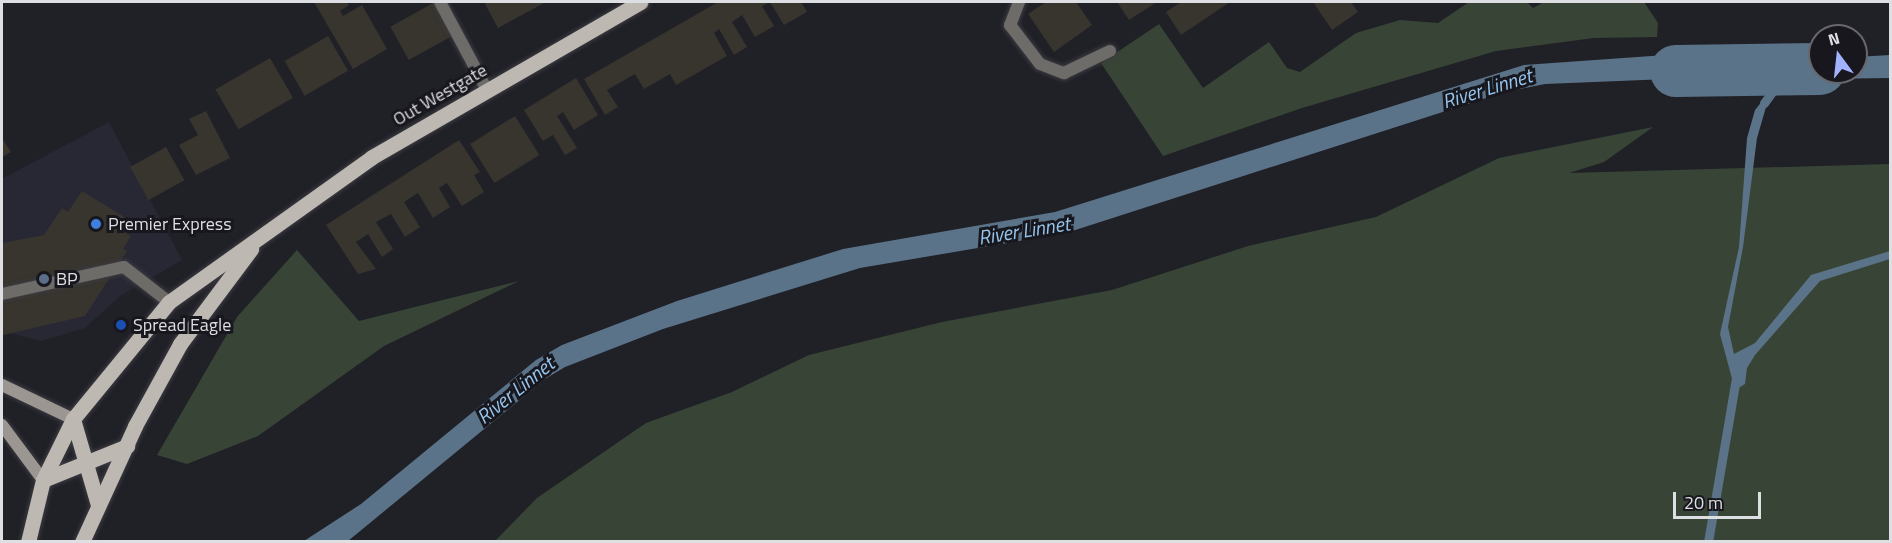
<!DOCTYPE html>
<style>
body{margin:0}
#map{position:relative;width:1892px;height:543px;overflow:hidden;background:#202027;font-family:"Titillium Web",sans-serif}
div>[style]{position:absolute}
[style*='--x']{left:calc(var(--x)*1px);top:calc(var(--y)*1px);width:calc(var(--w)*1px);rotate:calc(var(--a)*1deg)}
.built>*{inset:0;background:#282834}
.green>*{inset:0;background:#384536}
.water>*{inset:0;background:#5a7389}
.stream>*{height:9px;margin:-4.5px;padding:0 4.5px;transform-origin:4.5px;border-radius:4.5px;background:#5a7389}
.river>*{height:52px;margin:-26px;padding:0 26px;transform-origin:26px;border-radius:26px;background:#5a7389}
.building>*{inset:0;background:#38342e;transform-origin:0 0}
.roads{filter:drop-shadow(0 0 2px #3b3b41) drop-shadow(0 0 2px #3b3b41)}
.lane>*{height:12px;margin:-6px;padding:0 6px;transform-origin:6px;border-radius:6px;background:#6e6c69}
.street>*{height:12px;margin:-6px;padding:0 6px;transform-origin:6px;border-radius:6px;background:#6e6c69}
.secondary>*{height:12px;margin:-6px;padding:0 6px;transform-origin:6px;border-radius:6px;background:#9b9692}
.primary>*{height:15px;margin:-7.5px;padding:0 7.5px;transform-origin:7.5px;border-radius:7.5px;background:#bdb8b2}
.dots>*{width:16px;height:16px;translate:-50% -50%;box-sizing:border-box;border:3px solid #17171d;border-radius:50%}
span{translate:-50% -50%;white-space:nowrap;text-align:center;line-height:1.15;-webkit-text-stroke:6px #17171d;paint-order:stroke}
.street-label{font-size:18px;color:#dedfe3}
.poi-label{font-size:18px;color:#dedfe3}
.left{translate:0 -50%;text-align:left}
.water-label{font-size:20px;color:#97c5ed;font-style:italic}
.frame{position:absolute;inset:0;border:3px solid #dedfe3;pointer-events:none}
.north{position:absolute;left:1808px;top:24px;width:60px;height:60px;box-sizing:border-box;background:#17171d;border:2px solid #67676c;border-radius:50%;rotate:345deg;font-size:16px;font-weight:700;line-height:24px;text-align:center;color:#dedfe3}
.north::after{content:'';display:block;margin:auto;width:21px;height:27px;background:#a3b2fd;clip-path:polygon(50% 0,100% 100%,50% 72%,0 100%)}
.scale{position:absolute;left:1673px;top:492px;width:88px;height:27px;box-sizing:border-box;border:3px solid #dedfe3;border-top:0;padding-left:8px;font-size:18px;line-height:21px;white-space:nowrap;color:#dedfe3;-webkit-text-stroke:4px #17171d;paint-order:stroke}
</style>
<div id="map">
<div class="built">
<div style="clip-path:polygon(109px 122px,182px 260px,120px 296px,85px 328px,41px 341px,2px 331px,2px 179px)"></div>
</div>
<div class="green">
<div style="clip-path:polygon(1469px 2px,1527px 2px,1533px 8px,1544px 2px,1644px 2px,1658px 23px,1657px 37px,1594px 38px,1496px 51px,1302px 108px,1163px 156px,1101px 63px,1159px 24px,1203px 88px,1269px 42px,1287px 68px,1300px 72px,1356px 33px,1400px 20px,1438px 23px)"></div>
<div style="clip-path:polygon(1653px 127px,1604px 162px,1569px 173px,1890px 164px,1890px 541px,494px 542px,537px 498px,646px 423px,732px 392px,809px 355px,942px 322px,1112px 290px,1248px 246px,1376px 217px,1499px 158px)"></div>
<div style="clip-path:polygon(297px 250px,359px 321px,519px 281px,384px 346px,258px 436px,187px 464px,157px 455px,237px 317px)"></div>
</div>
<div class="water">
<div style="clip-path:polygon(1779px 47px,1742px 76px,1545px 84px,1505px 92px,1066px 233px,860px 268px,663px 329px,565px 367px,545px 379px,348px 541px,304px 541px,361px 504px,536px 360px,562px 345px,677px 301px,843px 249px,1055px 212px,1524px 65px)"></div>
<div style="clip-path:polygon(1890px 55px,1890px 78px,1817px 79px,1771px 90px,1757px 138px,1743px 247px,1728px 327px,1734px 354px,1755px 343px,1811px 275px,1890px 251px,1890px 259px,1820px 281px,1755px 355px,1747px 368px,1745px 384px,1735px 390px,1720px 334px,1739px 247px,1747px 138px,1755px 110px,1771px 90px,1812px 59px,1820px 58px,1820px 72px,1856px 72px,1856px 57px)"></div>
</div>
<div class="stream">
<div style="--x:1764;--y:103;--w:39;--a:-54"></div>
<div style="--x:1708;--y:542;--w:165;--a:-80.3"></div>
</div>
<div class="river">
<div style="--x:1676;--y:71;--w:144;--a:-0.8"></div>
</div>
<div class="building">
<div style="clip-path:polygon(314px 2px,346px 2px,349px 5px,340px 11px,343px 16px,362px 5px,387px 49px,353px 69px)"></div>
<div style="left:435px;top:2px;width:38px;height:51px;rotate:61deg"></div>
<div style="clip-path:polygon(484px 2px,546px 2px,498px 28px)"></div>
<div style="clip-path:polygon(718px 2px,801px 2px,807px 12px,784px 25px,770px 2px,762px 6px,774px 26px,755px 37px,742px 15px,732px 22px,747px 47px,734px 55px,719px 29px,714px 33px,727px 56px,676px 85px,670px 74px,644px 89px,635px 74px,607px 90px,618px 107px,605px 115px,584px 79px)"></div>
<div style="clip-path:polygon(1046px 2px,1076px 2px,1092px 25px,1054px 52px,1028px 14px)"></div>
<div style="clip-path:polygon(1117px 2px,1157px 2px,1129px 20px)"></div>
<div style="clip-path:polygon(1181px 2px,1230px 2px,1181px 35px,1166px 12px)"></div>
<div style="clip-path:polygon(1313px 2px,1351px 2px,1358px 12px,1332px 30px)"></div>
<div style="left:328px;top:36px;width:40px;height:50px;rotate:60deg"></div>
<div style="left:270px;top:58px;width:46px;height:63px;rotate:60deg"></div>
<div style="clip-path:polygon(576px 78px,598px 115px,574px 130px,563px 112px,557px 116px,577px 148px,565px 155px,553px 135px,543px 141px,524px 110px)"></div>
<div style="clip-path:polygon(206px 111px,230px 158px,196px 175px,179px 145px,198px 135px,189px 119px)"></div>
<div style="left:515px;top:116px;width:46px;height:53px;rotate:58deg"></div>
<div style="clip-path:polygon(2px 138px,11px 152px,2px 157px)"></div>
<div style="clip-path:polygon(459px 140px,480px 172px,474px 175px,484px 192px,462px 206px,447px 183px,439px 188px,450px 207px,433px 218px,418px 193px,404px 202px,420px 227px,405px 237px,391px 214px,376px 222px,393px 249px,382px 257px,368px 234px,356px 242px,376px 269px,358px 274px,326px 225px)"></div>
<div style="left:166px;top:147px;width:38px;height:41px;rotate:61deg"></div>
<div style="clip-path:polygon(82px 191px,126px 218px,119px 229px,131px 236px,123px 249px,127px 251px,85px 316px,3px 335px,2px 243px,44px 235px,62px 208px,68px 212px)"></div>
</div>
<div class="roads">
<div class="lane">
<div style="--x:1019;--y:2;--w:25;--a:111"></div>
<div style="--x:1010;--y:25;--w:49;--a:52.4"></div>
<div style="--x:1040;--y:64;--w:26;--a:21"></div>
<div style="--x:1064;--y:73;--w:51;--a:-25.6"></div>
<div style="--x:2;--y:294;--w:125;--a:-12.5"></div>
<div style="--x:124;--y:267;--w:57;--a:37.9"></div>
</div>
<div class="street">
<div style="--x:440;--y:2;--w:100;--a:61.9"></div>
</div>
<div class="secondary">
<div style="--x:2;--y:385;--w:79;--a:25.6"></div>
<div style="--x:2;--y:425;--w:69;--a:53.3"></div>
</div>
<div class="primary">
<div style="--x:73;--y:419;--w:90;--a:73.8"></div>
<div style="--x:43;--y:480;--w:91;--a:-22"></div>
<div style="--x:28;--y:542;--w:64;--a:-76.4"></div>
<div style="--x:43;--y:480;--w:68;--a:-63.8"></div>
<div style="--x:73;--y:419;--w:151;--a:-50.6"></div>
<div style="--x:169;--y:302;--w:249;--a:-35.5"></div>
<div style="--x:372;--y:157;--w:310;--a:-30"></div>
<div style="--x:82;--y:542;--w:128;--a:-65.4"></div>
<div style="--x:135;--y:426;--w:94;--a:-61.2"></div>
<div style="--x:180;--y:344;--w:119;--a:-53.2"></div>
</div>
</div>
<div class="dots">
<div style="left:96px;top:224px;background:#3f7fe0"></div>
<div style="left:44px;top:279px;background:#5c6f8a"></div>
<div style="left:121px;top:325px;background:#1a4fb4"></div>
</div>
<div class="street-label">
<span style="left:440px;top:95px;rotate:-30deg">Out Westgate</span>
</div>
<div class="poi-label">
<span class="left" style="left:108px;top:224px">Premier Express</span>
<span class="left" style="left:56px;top:279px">BP</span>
<span class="left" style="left:133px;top:325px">Spread Eagle</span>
</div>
<div class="water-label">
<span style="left:1487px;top:88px;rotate:-17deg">River Linnet</span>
<span style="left:1024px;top:230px;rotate:-9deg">River Linnet</span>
<span style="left:515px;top:390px;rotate:-39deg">River Linnet</span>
</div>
<div class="frame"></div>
<div class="north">N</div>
<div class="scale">20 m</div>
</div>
